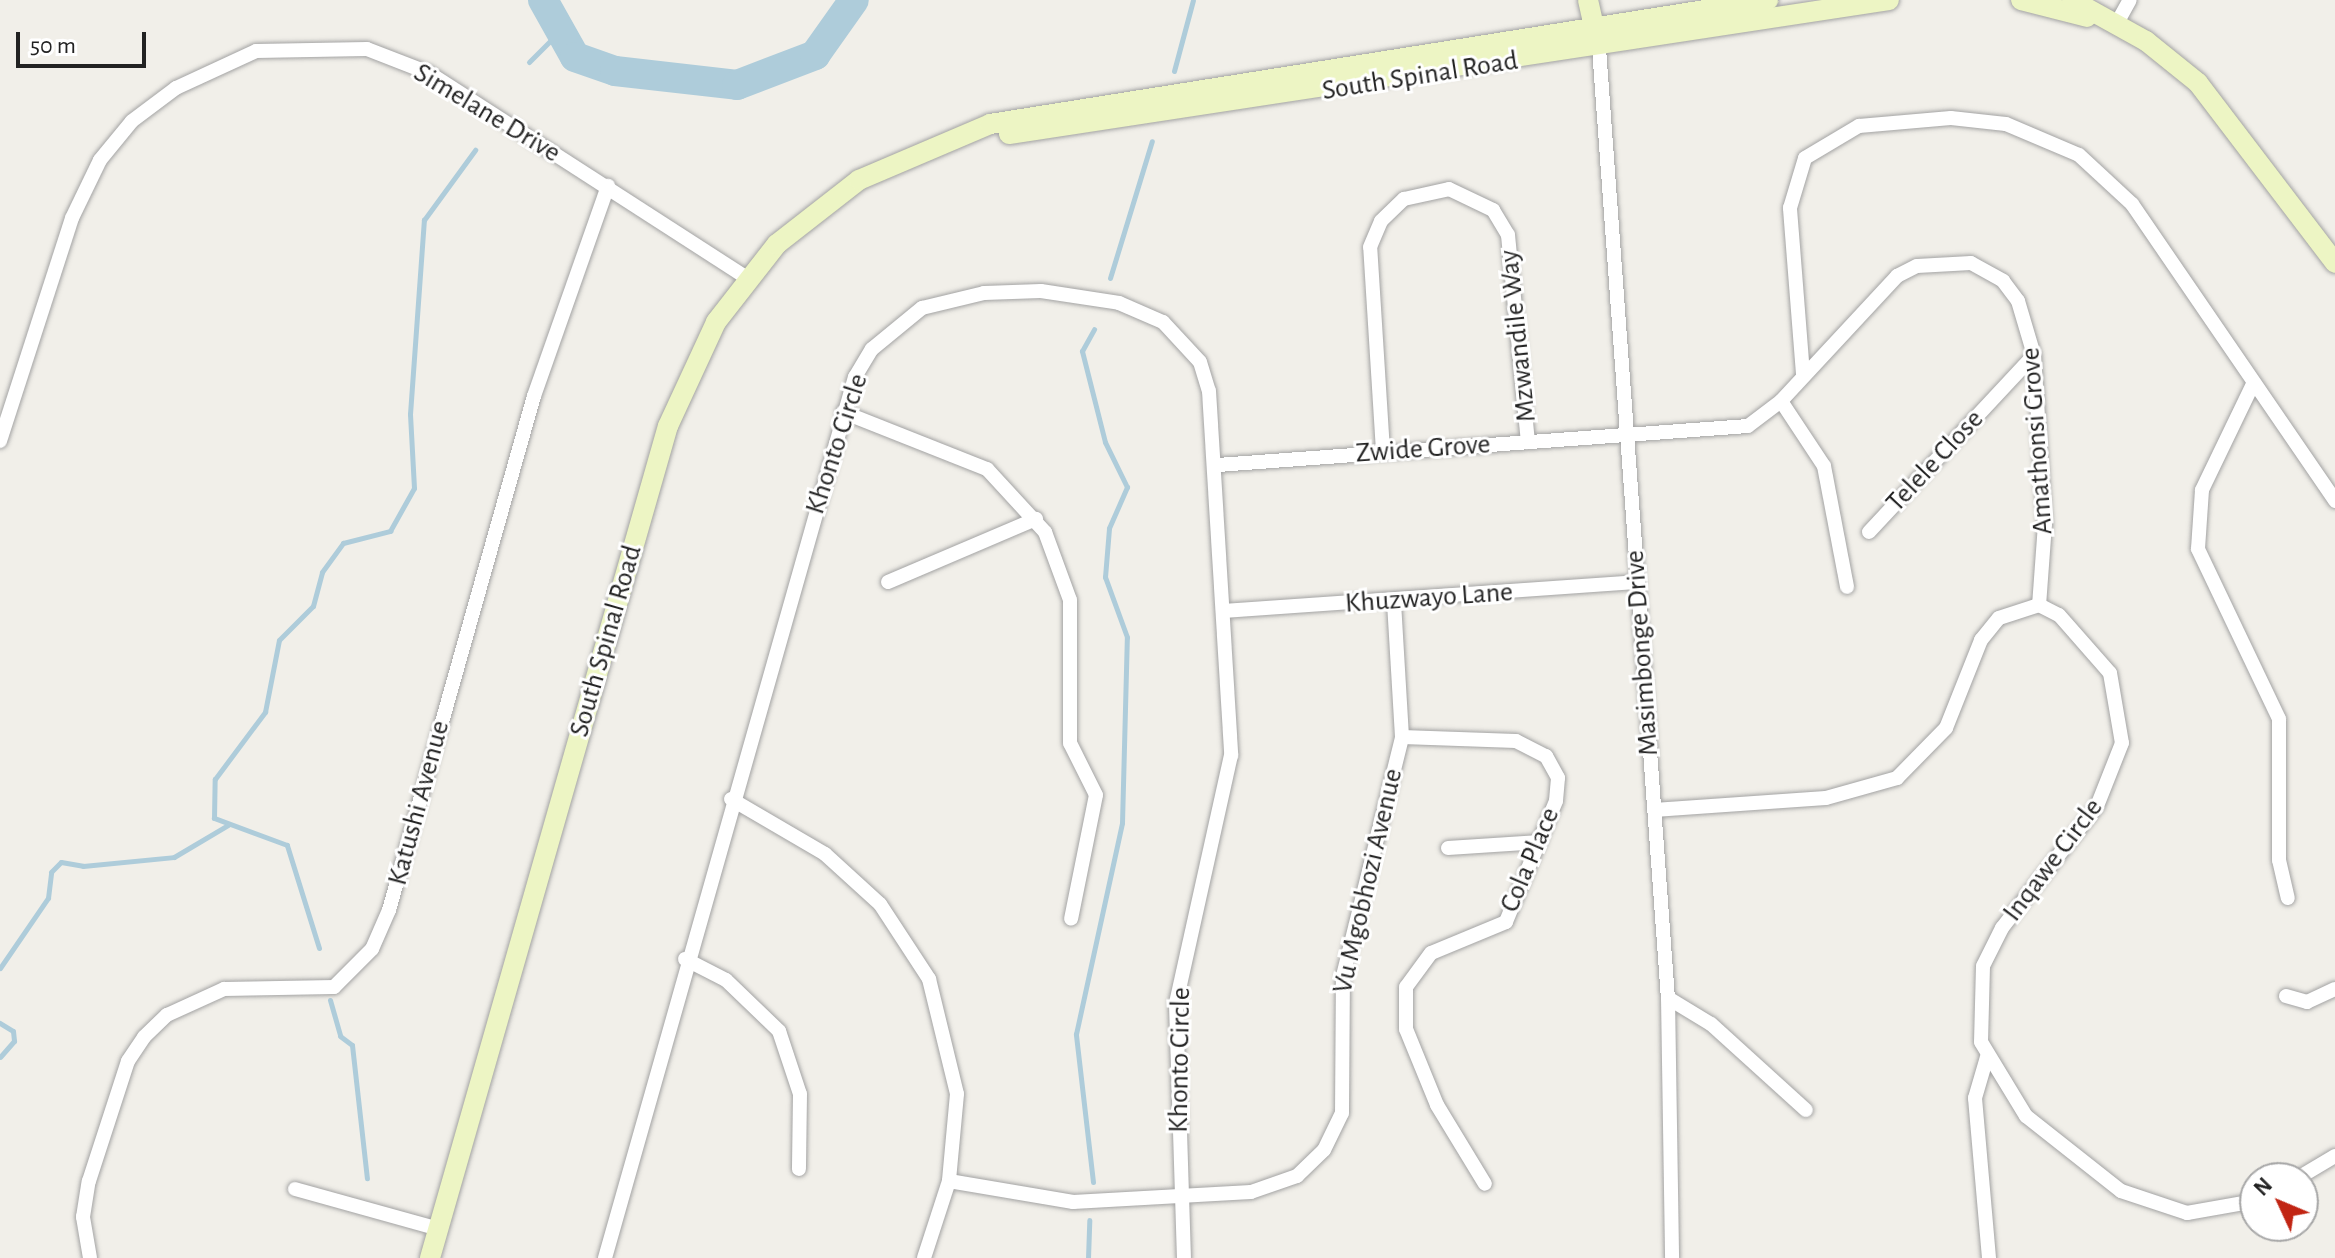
<!DOCTYPE html>
<style>
body{margin:0}
#map{position:relative;width:2335px;height:1258px;overflow:hidden;background:#f1efe9;font-family:"Alegreya Sans",sans-serif}
div>[style]{position:absolute}
[style*='--x']{left:calc(var(--x)*1px);top:calc(var(--y)*1px);width:calc(var(--w)*1px);rotate:calc(var(--a)*1deg)}
.stream>*{height:5px;margin:-2.5px;padding:0 2.5px;transform-origin:2.5px;border-radius:2.5px;background:#aeccda}
.river>*{height:30px;margin:-15px;padding:0 15px;transform-origin:15px;border-radius:15px;background:#aeccda}
.roads{filter:drop-shadow(0 0 2px #a3a3a3) drop-shadow(0 0 2px #a3a3a3)}
.street>*{height:14px;margin:-7px;padding:0 7px;transform-origin:7px;border-radius:7px;background:#fff}
.secondary>*{height:20px;margin:-10px;padding:0 10px;transform-origin:10px;border-radius:10px;background:#edf5c4}
span{translate:-50% -50%;white-space:nowrap;text-align:center;line-height:1.15;-webkit-text-stroke:6px #fff;paint-order:stroke}
.street-label{font-size:28px;color:#222}
.north{position:absolute;left:2239px;top:1162px;width:80px;height:80px;box-sizing:border-box;background:#fff;border:2px solid #a7a7a7;border-radius:50%;rotate:314deg;font-size:22px;font-weight:700;line-height:32px;text-align:center;color:#222}
.north::after{content:'';display:block;margin:auto;width:28px;height:36px;background:#c12513;clip-path:polygon(50% 0,100% 100%,50% 72%,0 100%)}
.scale{position:absolute;left:16px;top:32px;width:130px;height:36px;box-sizing:border-box;border:4px solid #222;border-top:0;padding-left:10px;font-size:24px;line-height:28px;white-space:nowrap;color:#222;-webkit-text-stroke:6px #fff;paint-order:stroke}
</style>
<div id="map">
<div class="stream">
<div style="--x:529;--y:62;--w:41;--a:-45"></div>
<div style="--x:1174;--y:71;--w:73;--a:-75"></div>
<div style="--x:1110;--y:278;--w:143;--a:-73"></div>
<div style="--x:319;--y:948;--w:108;--a:-107.3"></div>
<div style="--x:287;--y:845;--w:78;--a:-159.7"></div>
<div style="--x:214;--y:818;--w:39;--a:-89"></div>
<div style="--x:215;--y:779;--w:84;--a:-53.3"></div>
<div style="--x:265;--y:712;--w:73;--a:-79"></div>
<div style="--x:279;--y:640;--w:48;--a:-45"></div>
<div style="--x:313;--y:606;--w:35;--a:-75"></div>
<div style="--x:322;--y:572;--w:36;--a:-54"></div>
<div style="--x:343;--y:543;--w:49;--a:-14.3"></div>
<div style="--x:390;--y:531;--w:49;--a:-60.8"></div>
<div style="--x:414;--y:488;--w:74;--a:-93.1"></div>
<div style="--x:410;--y:414;--w:195;--a:-85.9"></div>
<div style="--x:424;--y:220;--w:87;--a:-53.9"></div>
<div style="--x:0;--y:968;--w:85;--a:-55.6"></div>
<div style="--x:48;--y:898;--w:26;--a:-83"></div>
<div style="--x:51;--y:872;--w:14;--a:-45"></div>
<div style="--x:61;--y:862;--w:22;--a:10"></div>
<div style="--x:83;--y:866;--w:91;--a:-5.6"></div>
<div style="--x:174;--y:857;--w:63;--a:-30.7"></div>
<div style="--x:330;--y:1000;--w:37;--a:74"></div>
<div style="--x:340;--y:1036;--w:15;--a:37"></div>
<div style="--x:352;--y:1045;--w:134;--a:83.6"></div>
<div style="--x:0;--y:1023;--w:15;--a:32"></div>
<div style="--x:13;--y:1031;--w:10;--a:84"></div>
<div style="--x:14;--y:1041;--w:21;--a:131"></div>
<div style="--x:1093;--y:1182;--w:149;--a:-96.6"></div>
<div style="--x:1076;--y:1034;--w:216;--a:-77.7"></div>
<div style="--x:1122;--y:823;--w:186;--a:-88.5"></div>
<div style="--x:1127;--y:637;--w:64;--a:-110.1"></div>
<div style="--x:1105;--y:577;--w:49;--a:-85.3"></div>
<div style="--x:1109;--y:528;--w:45;--a:-66.3"></div>
<div style="--x:1127;--y:487;--w:50;--a:-116.1"></div>
<div style="--x:1105;--y:442;--w:94;--a:-104.2"></div>
<div style="--x:1082;--y:351;--w:25;--a:-61"></div>
<div style="--x:1088;--y:1258;--w:38;--a:-88"></div>
</div>
<div class="river">
<div style="--x:543;--y:0;--w:65;--a:60.7"></div>
<div style="--x:575;--y:57;--w:42;--a:19.3"></div>
<div style="--x:615;--y:71;--w:123;--a:6.5"></div>
<div style="--x:737;--y:85;--w:84;--a:-21"></div>
<div style="--x:815;--y:55;--w:67;--a:-54.7"></div>
</div>
<div class="roads">
<div class="street">
<div style="--x:2117;--y:23;--w:26;--a:-61"></div>
<div style="--x:1599;--y:48;--w:953;--a:85.85"></div>
<div style="--x:1668;--y:998;--w:260;--a:89.1"></div>
<div style="--x:1803;--y:374;--w:167;--a:-94.5"></div>
<div style="--x:1790;--y:208;--w:52;--a:-73.3"></div>
<div style="--x:1805;--y:158;--w:63;--a:-30.7"></div>
<div style="--x:1859;--y:126;--w:92;--a:-5"></div>
<div style="--x:1951;--y:118;--w:55;--a:6.2"></div>
<div style="--x:2006;--y:124;--w:79;--a:23"></div>
<div style="--x:2079;--y:155;--w:72;--a:42.8"></div>
<div style="--x:2132;--y:204;--w:360;--a:55.6"></div>
<div style="--x:2253;--y:384;--w:118;--a:115.7"></div>
<div style="--x:2202;--y:490;--w:59;--a:93.9"></div>
<div style="--x:2198;--y:549;--w:188;--a:64.5"></div>
<div style="--x:2279;--y:719;--w:141;--a:90"></div>
<div style="--x:2279;--y:860;--w:39;--a:77"></div>
<div style="--x:1781;--y:401;--w:78;--a:56.5"></div>
<div style="--x:1824;--y:466;--w:123;--a:79.2"></div>
<div style="--x:843;--y:412;--w:155;--a:21.6"></div>
<div style="--x:987;--y:469;--w:86;--a:47.4"></div>
<div style="--x:1045;--y:532;--w:72;--a:69.8"></div>
<div style="--x:1070;--y:600;--w:143;--a:90"></div>
<div style="--x:1070;--y:743;--w:58;--a:63.4"></div>
<div style="--x:1096;--y:795;--w:126;--a:101.4"></div>
<div style="--x:0;--y:441;--w:234;--a:-72.1"></div>
<div style="--x:72;--y:218;--w:64;--a:-64.2"></div>
<div style="--x:100;--y:160;--w:50;--a:-50.6"></div>
<div style="--x:132;--y:121;--w:55;--a:-36.9"></div>
<div style="--x:176;--y:88;--w:88;--a:-24.8"></div>
<div style="--x:256;--y:51;--w:111;--a:-1"></div>
<div style="--x:367;--y:49;--w:66;--a:21.2"></div>
<div style="--x:429;--y:73;--w:378;--a:32.8"></div>
<div style="--x:1383;--y:451;--w:204;--a:-93.6"></div>
<div style="--x:1370;--y:247;--w:28;--a:-67"></div>
<div style="--x:1381;--y:221;--w:32;--a:-44"></div>
<div style="--x:1404;--y:199;--w:46;--a:-12.5"></div>
<div style="--x:1449;--y:189;--w:49;--a:25.5"></div>
<div style="--x:1493;--y:210;--w:29;--a:59"></div>
<div style="--x:1508;--y:235;--w:208;--a:84.5"></div>
<div style="--x:1218;--y:465;--w:531;--a:-4.21"></div>
<div style="--x:1748;--y:426;--w:41;--a:-37.1"></div>
<div style="--x:1781;--y:401;--w:171;--a:-47.1"></div>
<div style="--x:1897;--y:276;--w:22;--a:-27"></div>
<div style="--x:1917;--y:266;--w:54;--a:-3.2"></div>
<div style="--x:1971;--y:263;--w:37;--a:29"></div>
<div style="--x:2003;--y:281;--w:25;--a:53"></div>
<div style="--x:2018;--y:301;--w:56;--a:73.5"></div>
<div style="--x:2034;--y:355;--w:169;--a:86.3"></div>
<div style="--x:2045;--y:524;--w:81;--a:94.2"></div>
<div style="--x:1869;--y:532;--w:242;--a:-47"></div>
<div style="--x:888;--y:582;--w:161;--a:-23.1"></div>
<div style="--x:1223;--y:611;--w:414;--a:-4"></div>
<div style="--x:1402;--y:737;--w:114;--a:2"></div>
<div style="--x:1516;--y:741;--w:34;--a:27"></div>
<div style="--x:1546;--y:756;--w:25;--a:61"></div>
<div style="--x:1558;--y:778;--w:23;--a:95"></div>
<div style="--x:1556;--y:801;--w:131;--a:112.5"></div>
<div style="--x:1506;--y:922;--w:81;--a:157.5"></div>
<div style="--x:1431;--y:953;--w:42;--a:126.3"></div>
<div style="--x:1406;--y:987;--w:42;--a:90"></div>
<div style="--x:1406;--y:1029;--w:82;--a:67.8"></div>
<div style="--x:1437;--y:1105;--w:92;--a:58.7"></div>
<div style="--x:731;--y:799;--w:109;--a:30.3"></div>
<div style="--x:825;--y:854;--w:74;--a:42.3"></div>
<div style="--x:880;--y:904;--w:90;--a:56.8"></div>
<div style="--x:929;--y:979;--w:118;--a:76.3"></div>
<div style="--x:957;--y:1094;--w:87;--a:95.3"></div>
<div style="--x:949;--y:1181;--w:81;--a:108"></div>
<div style="--x:1654;--y:810;--w:172;--a:-4"></div>
<div style="--x:1826;--y:798;--w:74;--a:-15.7"></div>
<div style="--x:1897;--y:778;--w:70;--a:-45.6"></div>
<div style="--x:1946;--y:728;--w:95;--a:-68.3"></div>
<div style="--x:1981;--y:640;--w:28;--a:-51"></div>
<div style="--x:1999;--y:618;--w:42;--a:-18"></div>
<div style="--x:2039;--y:605;--w:22;--a:27"></div>
<div style="--x:2059;--y:615;--w:77;--a:48.7"></div>
<div style="--x:2110;--y:673;--w:71;--a:80.3"></div>
<div style="--x:2122;--y:743;--w:68;--a:111.6"></div>
<div style="--x:2097;--y:806;--w:155;--a:127.9"></div>
<div style="--x:2002;--y:928;--w:42;--a:116.6"></div>
<div style="--x:1983;--y:966;--w:76;--a:91.5"></div>
<div style="--x:1981;--y:1042;--w:87;--a:58.7"></div>
<div style="--x:2026;--y:1116;--w:121;--a:38.3"></div>
<div style="--x:2121;--y:1191;--w:70;--a:18.4"></div>
<div style="--x:2187;--y:1213;--w:69;--a:-10"></div>
<div style="--x:1448;--y:848;--w:92;--a:-3.7"></div>
<div style="--x:685;--y:959;--w:46;--a:27.1"></div>
<div style="--x:726;--y:980;--w:74;--a:43.9"></div>
<div style="--x:779;--y:1031;--w:66;--a:71.6"></div>
<div style="--x:800;--y:1094;--w:75;--a:90.8"></div>
<div style="--x:2286;--y:996;--w:22;--a:16"></div>
<div style="--x:2307;--y:1002;--w:31;--a:-25"></div>
<div style="--x:1668;--y:998;--w:50;--a:31.2"></div>
<div style="--x:1711;--y:1024;--w:128;--a:42.2"></div>
<div style="--x:1987;--y:1057;--w:43;--a:106.3"></div>
<div style="--x:1975;--y:1098;--w:161;--a:85"></div>
<div style="--x:2298;--y:1178;--w:43;--a:-30.7"></div>
<div style="--x:949;--y:1181;--w:126;--a:9.6"></div>
<div style="--x:1073;--y:1202;--w:178;--a:-3.2"></div>
<div style="--x:1251;--y:1192;--w:49;--a:-19.2"></div>
<div style="--x:1297;--y:1176;--w:37;--a:-44"></div>
<div style="--x:1324;--y:1150;--w:41;--a:-64.1"></div>
<div style="--x:1342;--y:1113;--w:137;--a:-89.6"></div>
<div style="--x:1343;--y:976;--w:246;--a:-76.1"></div>
<div style="--x:1402;--y:737;--w:136;--a:-93.4"></div>
<div style="--x:295;--y:1189;--w:149;--a:15.5"></div>
<div style="--x:90;--y:1258;--w:42;--a:-99.7"></div>
<div style="--x:83;--y:1217;--w:36;--a:-81"></div>
<div style="--x:89;--y:1181;--w:126;--a:-72"></div>
<div style="--x:128;--y:1061;--w:29;--a:-56"></div>
<div style="--x:144;--y:1037;--w:32;--a:-44"></div>
<div style="--x:167;--y:1015;--w:63;--a:-24.5"></div>
<div style="--x:224;--y:989;--w:110;--a:-1"></div>
<div style="--x:334;--y:987;--w:54;--a:-45"></div>
<div style="--x:372;--y:949;--w:43;--a:-66.4"></div>
<div style="--x:389;--y:910;--w:534;--a:-74.25"></div>
<div style="--x:534;--y:396;--w:223;--a:-70.6"></div>
<div style="--x:605;--y:1258;--w:916;--a:-74.16"></div>
<div style="--x:855;--y:377;--w:33;--a:-59"></div>
<div style="--x:872;--y:349;--w:65;--a:-39.4"></div>
<div style="--x:922;--y:308;--w:64;--a:-13.6"></div>
<div style="--x:984;--y:293;--w:57;--a:-2"></div>
<div style="--x:1041;--y:291;--w:79;--a:8.7"></div>
<div style="--x:1119;--y:303;--w:48;--a:23.4"></div>
<div style="--x:1163;--y:322;--w:54;--a:47.2"></div>
<div style="--x:1200;--y:362;--w:30;--a:73"></div>
<div style="--x:1209;--y:391;--w:365;--a:86.5"></div>
<div style="--x:1231;--y:755;--w:255;--a:102.5"></div>
<div style="--x:1176;--y:1004;--w:254;--a:88.2"></div>
</div>
<div class="secondary">
<div style="--x:1588;--y:0;--w:41;--a:77.3"></div>
<div style="--x:2021;--y:0;--w:68;--a:14.4"></div>
<div style="--x:2072;--y:0;--w:85;--a:29"></div>
<div style="--x:2146;--y:41;--w:67;--a:38.9"></div>
<div style="--x:2198;--y:83;--w:226;--a:52.7"></div>
<div style="--x:1009;--y:134;--w:890;--a:-8.66"></div>
<div style="--x:430;--y:1258;--w:865;--a:-74.04"></div>
<div style="--x:668;--y:426;--w:115;--a:-65.2"></div>
<div style="--x:716;--y:322;--w:99;--a:-52"></div>
<div style="--x:777;--y:244;--w:104;--a:-38"></div>
<div style="--x:859;--y:180;--w:142;--a:-23.1"></div>
<div style="--x:990;--y:124;--w:788;--a:-9.06"></div>
</div>
</div>
<div class="street-label">
<span style="left:1420px;top:76px;rotate:-9deg">South Spinal Road</span>
<span style="left:487px;top:113px;rotate:31deg">Simelane Drive</span>
<span style="left:1518px;top:336px;rotate:-96deg">Mzwandile Way</span>
<span style="left:2037px;top:441px;rotate:-94deg">Amathonsi Grove</span>
<span style="left:837px;top:444px;rotate:-72deg">Khonto Circle</span>
<span style="left:1423px;top:449px;rotate:-4deg">Zwide Grove</span>
<span style="left:1935px;top:461px;rotate:-47deg">Telele Close</span>
<span style="left:1429px;top:598px;rotate:-4deg">Khuzwayo Lane</span>
<span style="left:606px;top:641px;rotate:-74deg">South Spinal Road</span>
<span style="left:1642px;top:653px;rotate:-94deg">Masimbonge Drive</span>
<span style="left:419px;top:803px;rotate:-75deg">Katushi Avenue</span>
<span style="left:1530px;top:860px;rotate:-67deg">Cola Place</span>
<span style="left:2053px;top:860px;rotate:-53deg">Inqawe Circle</span>
<span style="left:1368px;top:881px;rotate:-77deg">Vu Mgobhozi Avenue</span>
<span style="left:1180px;top:1060px;rotate:-89deg">Khonto Circle</span>
</div>
<div class="north">N</div>
<div class="scale">50 m</div>
</div>
